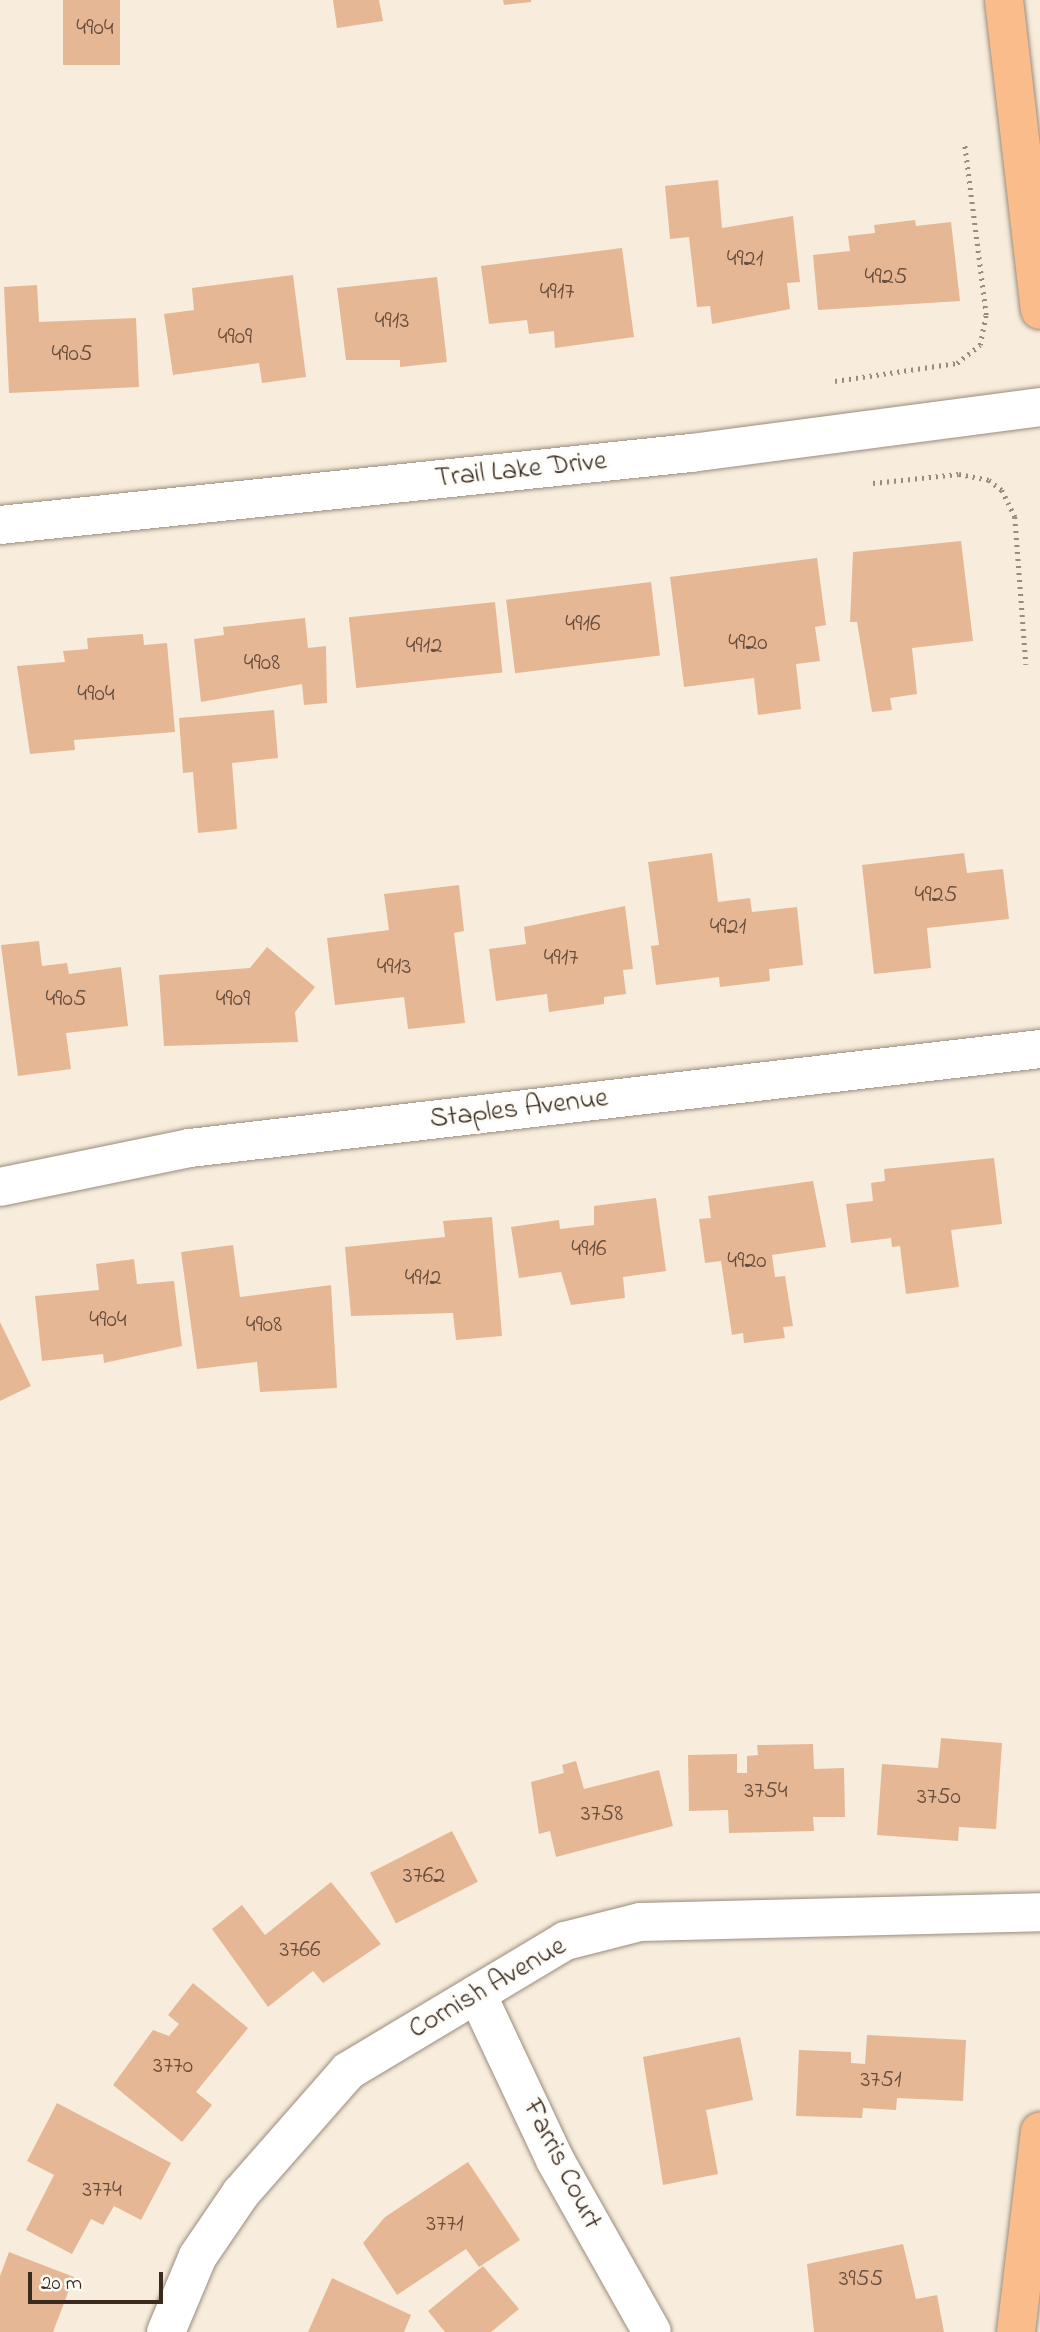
<!DOCTYPE html>
<style>
body{margin:0}
#map{position:relative;width:1040px;height:2332px;overflow:hidden;background:#f8eddc;font-family:"Indie Flower",sans-serif}
div>[style]{position:absolute}
[style*='--x']{left:calc(var(--x)*1px);top:calc(var(--y)*1px);width:calc(var(--w)*1px);rotate:calc(var(--a)*1deg)}
.building>*{inset:0;background:#e6b794;transform-origin:0 0}
.path>*{height:4.5px;margin-top:-2.25px;transform-origin:0;background:repeating-linear-gradient(90deg,#9a8c7d 0 2px,transparent 0 7px)}
.roads{filter:drop-shadow(0 0 2px #9a8c7d) drop-shadow(0 0 2px #9a8c7d)}
.minor>*{height:38px;margin:-19px;padding:0 19px;transform-origin:19px;border-radius:19px;background:#fff}
.major>*{height:38px;margin:-19px;padding:0 19px;transform-origin:19px;border-radius:19px;background:#f9bc8a}
span{translate:-50% -50%;white-space:nowrap;text-align:center;line-height:1.15;-webkit-text-stroke:6px #fdfcf7;paint-order:stroke}
.number-label{font-size:24px;color:#664d3c}
.number-label span{-webkit-text-stroke-width:0}
.street-label{font-size:28px;color:#3b2a1e}
.scale{position:absolute;left:28px;top:2272px;width:135px;height:32px;box-sizing:border-box;border:4px solid #3b2a1e;border-top:0;padding-left:9px;font-size:21px;line-height:24px;white-space:nowrap;color:#3b2a1e;-webkit-text-stroke:5px #fdfcf7;paint-order:stroke}
</style>
<div id="map">
<div class="building">
<div style="left:63px;top:0;width:57px;height:65px"></div>
<div style="clip-path:polygon(333px 0,379px 0,383px 21px,337px 28px)"></div>
<div style="clip-path:polygon(503px 0,531px 0,531px 2px,504px 5px)"></div>
<div style="clip-path:polygon(718px 180px,722px 228px,793px 216px,800px 282px,787px 283px,790px 309px,712px 324px,710px 306px,697px 307px,689px 237px,670px 239px,665px 186px)"></div>
<div style="clip-path:polygon(915px 220px,916px 226px,951px 222px,960px 301px,818px 310px,813px 255px,850px 251px,848px 236px,875px 233px,874px 225px)"></div>
<div style="clip-path:polygon(622px 248px,634px 337px,555px 348px,554px 331px,529px 334px,527px 320px,489px 324px,481px 266px)"></div>
<div style="clip-path:polygon(293px 275px,306px 377px,262px 383px,259px 363px,173px 375px,164px 314px,194px 310px,192px 288px)"></div>
<div style="clip-path:polygon(437px 277px,447px 362px,400px 367px,400px 360px,346px 360px,337px 288px)"></div>
<div style="clip-path:polygon(37px 285px,39px 322px,136px 318px,139px 387px,9px 393px,4px 287px)"></div>
<div style="clip-path:polygon(961px 541px,973px 641px,912px 648px,917px 694px,890px 698px,892px 710px,872px 712px,857px 622px,850px 622px,853px 552px)"></div>
<div style="clip-path:polygon(817px 558px,826px 625px,815px 627px,820px 661px,796px 664px,801px 709px,758px 715px,754px 678px,684px 687px,670px 577px)"></div>
<div style="left:651px;top:582px;width:74px;height:146px;rotate:83deg"></div>
<div style="left:495px;top:602px;width:71px;height:147px;rotate:84deg"></div>
<div style="clip-path:polygon(305px 618px,308px 648px,326px 646px,327px 703px,304px 705px,302px 684px,201px 702px,194px 639px,224px 635px,223px 627px)"></div>
<div style="clip-path:polygon(143px 634px,144px 645px,167px 643px,175px 732px,74px 740px,75px 750px,30px 754px,17px 666px,65px 662px,63px 651px,88px 649px,87px 638px)"></div>
<div style="clip-path:polygon(274px 710px,278px 758px,232px 763px,237px 829px,198px 833px,193px 772px,183px 773px,179px 718px)"></div>
<div style="clip-path:polygon(712px 853px,718px 902px,750px 898px,752px 912px,797px 907px,803px 965px,769px 969px,770px 981px,720px 987px,719px 977px,656px 985px,651px 946px,659px 945px,648px 862px)"></div>
<div style="clip-path:polygon(964px 853px,967px 873px,1003px 869px,1009px 919px,927px 928px,931px 968px,874px 974px,862px 865px)"></div>
<div style="clip-path:polygon(459px 885px,464px 931px,454px 933px,465px 1023px,408px 1029px,404px 997px,335px 1005px,327px 938px,389px 930px,384px 894px)"></div>
<div style="clip-path:polygon(625px 906px,633px 969px,623px 970px,626px 994px,604px 997px,604px 1004px,549px 1012px,547px 994px,496px 1001px,489px 949px,526px 944px,524px 927px)"></div>
<div style="clip-path:polygon(39px 941px,42px 966px,67px 963px,69px 974px,121px 967px,128px 1026px,66px 1033px,71px 1069px,18px 1076px,1px 945px)"></div>
<div style="clip-path:polygon(267px 947px,315px 987px,295px 1012px,298px 1042px,164px 1046px,159px 975px,250px 968px)"></div>
<div style="clip-path:polygon(994px 1158px,1002px 1224px,951px 1230px,959px 1287px,906px 1294px,900px 1246px,892px 1247px,891px 1238px,851px 1243px,846px 1204px,873px 1201px,871px 1183px,885px 1181px,884px 1169px)"></div>
<div style="clip-path:polygon(813px 1181px,826px 1247px,772px 1255px,775px 1277px,785px 1276px,793px 1326px,783px 1327px,785px 1338px,744px 1343px,743px 1333px,732px 1335px,721px 1261px,705px 1263px,699px 1219px,711px 1218px,708px 1196px)"></div>
<div style="clip-path:polygon(656px 1198px,666px 1271px,623px 1277px,625px 1298px,571px 1305px,561px 1272px,519px 1278px,511px 1227px,559px 1220px,560px 1229px,594px 1225px,594px 1206px)"></div>
<div style="clip-path:polygon(492px 1217px,502px 1336px,456px 1340px,453px 1313px,351px 1316px,345px 1247px,445px 1237px,443px 1221px)"></div>
<div style="clip-path:polygon(233px 1245px,240px 1297px,331px 1285px,337px 1388px,260px 1392px,257px 1362px,197px 1369px,181px 1252px)"></div>
<div style="clip-path:polygon(134px 1259px,137px 1284px,174px 1281px,182px 1346px,104px 1363px,103px 1354px,42px 1361px,35px 1296px,99px 1290px,96px 1264px)"></div>
<div style="clip-path:polygon(0 1322px,31px 1386px,0 1401px)"></div>
<div style="clip-path:polygon(941px 1738px,1002px 1743px,996px 1829px,959px 1827px,958px 1841px,877px 1835px,882px 1764px,938px 1768px)"></div>
<div style="clip-path:polygon(813px 1744px,814px 1769px,844px 1768px,845px 1817px,813px 1817px,814px 1831px,729px 1833px,728px 1810px,689px 1811px,688px 1755px,737px 1754px,737px 1773px,747px 1773px,747px 1756px,758px 1755px,757px 1745px)"></div>
<div style="clip-path:polygon(576px 1761px,584px 1789px,659px 1770px,673px 1826px,556px 1857px,550px 1831px,539px 1834px,531px 1782px,564px 1773px,562px 1765px)"></div>
<div style="left:452px;top:1831px;width:57px;height:92px;rotate:63deg"></div>
<div style="clip-path:polygon(331px 1882px,381px 1944px,323px 1983px,313px 1971px,268px 2007px,212px 1929px,242px 1905px,265px 1935px)"></div>
<div style="clip-path:polygon(193px 1983px,248px 2028px,196px 2092px,212px 2105px,182px 2142px,113px 2085px,153px 2030px,169px 2036px,179px 2024px,168px 2015px)"></div>
<div style="clip-path:polygon(867px 2035px,966px 2040px,963px 2101px,897px 2098px,896px 2110px,863px 2108px,862px 2118px,796px 2116px,799px 2050px,851px 2052px,851px 2063px,865px 2064px)"></div>
<div style="clip-path:polygon(740px 2037px,753px 2100px,706px 2110px,718px 2174px,663px 2185px,643px 2057px)"></div>
<div style="clip-path:polygon(57px 2103px,171px 2163px,141px 2220px,114px 2206px,103px 2225px,91px 2219px,72px 2254px,26px 2230px,54px 2175px,27px 2161px)"></div>
<div style="clip-path:polygon(468px 2162px,520px 2240px,479px 2267px,466px 2249px,397px 2295px,363px 2243px,385px 2217px)"></div>
<div style="clip-path:polygon(903px 2244px,916px 2299px,937px 2295px,944px 2332px,814px 2332px,807px 2264px)"></div>
<div style="clip-path:polygon(9px 2252px,74px 2277px,53px 2332px,0 2332px,0 2276px)"></div>
<div style="clip-path:polygon(483px 2266px,519px 2309px,491px 2332px,445px 2332px,428px 2311px)"></div>
<div style="clip-path:polygon(332px 2278px,411px 2315px,404px 2332px,308px 2332px)"></div>
</div>
<div class="path">
<div style="--x:835;--y:381;--w:123;--a:-8.4"></div>
<div style="--x:957;--y:363;--w:29;--a:-38"></div>
<div style="--x:980;--y:345;--w:31;--a:-79"></div>
<div style="--x:986;--y:315;--w:174;--a:-97.2"></div>
<div style="--x:873;--y:483;--w:86;--a:-6"></div>
<div style="--x:959;--y:474;--w:31;--a:11"></div>
<div style="--x:989;--y:480;--w:16;--a:38"></div>
<div style="--x:1002;--y:490;--w:30;--a:64"></div>
<div style="--x:1015;--y:517;--w:148;--a:85.7"></div>
</div>
<div class="roads">
<div class="minor">
<div style="--x:0;--y:525;--w:695;--a:-5.95"></div>
<div style="--x:691;--y:453;--w:352;--a:-7.5"></div>
<div style="--x:0;--y:1187;--w:194;--a:-11.6"></div>
<div style="--x:190;--y:1148;--w:856;--a:-6.64"></div>
<div style="--x:477;--y:1994;--w:183;--a:64.8"></div>
<div style="--x:555;--y:2160;--w:197;--a:60.6"></div>
<div style="--x:166;--y:2332;--w:82;--a:-67.2"></div>
<div style="--x:198;--y:2256;--w:76;--a:-55.7"></div>
<div style="--x:241;--y:2193;--w:162;--a:-48.7"></div>
<div style="--x:348;--y:2071;--w:253;--a:-30.9"></div>
<div style="--x:565;--y:1941;--w:77;--a:-14.2"></div>
<div style="--x:640;--y:1922;--w:400;--a:-1.4"></div>
</div>
<div class="major">
<div style="--x:1004;--y:0;--w:312;--a:83.4"></div>
<div style="--x:1016;--y:2332;--w:202;--a:-83.2"></div>
</div>
</div>
<div class="number-label">
<span style="left:95px;top:29px">4904</span>
<span style="left:745px;top:260px">4921</span>
<span style="left:886px;top:278px">4925</span>
<span style="left:557px;top:293px">4917</span>
<span style="left:392px;top:322px">4913</span>
<span style="left:235px;top:338px">4909</span>
<span style="left:72px;top:355px">4905</span>
<span style="left:583px;top:625px">4916</span>
<span style="left:748px;top:644px">4920</span>
<span style="left:424px;top:647px">4912</span>
<span style="left:262px;top:664px">4908</span>
<span style="left:96px;top:695px">4904</span>
<span style="left:936px;top:896px">4925</span>
<span style="left:728px;top:928px">4921</span>
<span style="left:561px;top:959px">4917</span>
<span style="left:394px;top:968px">4913</span>
<span style="left:66px;top:1000px">4905</span>
<span style="left:233px;top:1000px">4909</span>
<span style="left:589px;top:1250px">4916</span>
<span style="left:747px;top:1262px">4920</span>
<span style="left:423px;top:1279px">4912</span>
<span style="left:108px;top:1321px">4904</span>
<span style="left:264px;top:1326px">4908</span>
<span style="left:766px;top:1792px">3754</span>
<span style="left:939px;top:1798px">3750</span>
<span style="left:602px;top:1815px">3758</span>
<span style="left:424px;top:1877px">3762</span>
<span style="left:300px;top:1951px">3766</span>
<span style="left:173px;top:2067px">3770</span>
<span style="left:881px;top:2081px">3751</span>
<span style="left:102px;top:2191px">3774</span>
<span style="left:445px;top:2225px">3771</span>
<span style="left:861px;top:2280px">3955</span>
</div>
<div class="street-label">
<span style="left:521px;top:471px;rotate:-6deg">Trail Lake Drive</span>
<span style="left:519px;top:1110px;rotate:-7deg">Staples Avenue</span>
<span style="left:488px;top:1989px;rotate:-30deg">Cornish Avenue</span>
<span style="left:561px;top:2165px;rotate:63deg">Farris Court</span>
</div>
<div class="scale">20 m</div>
</div>
